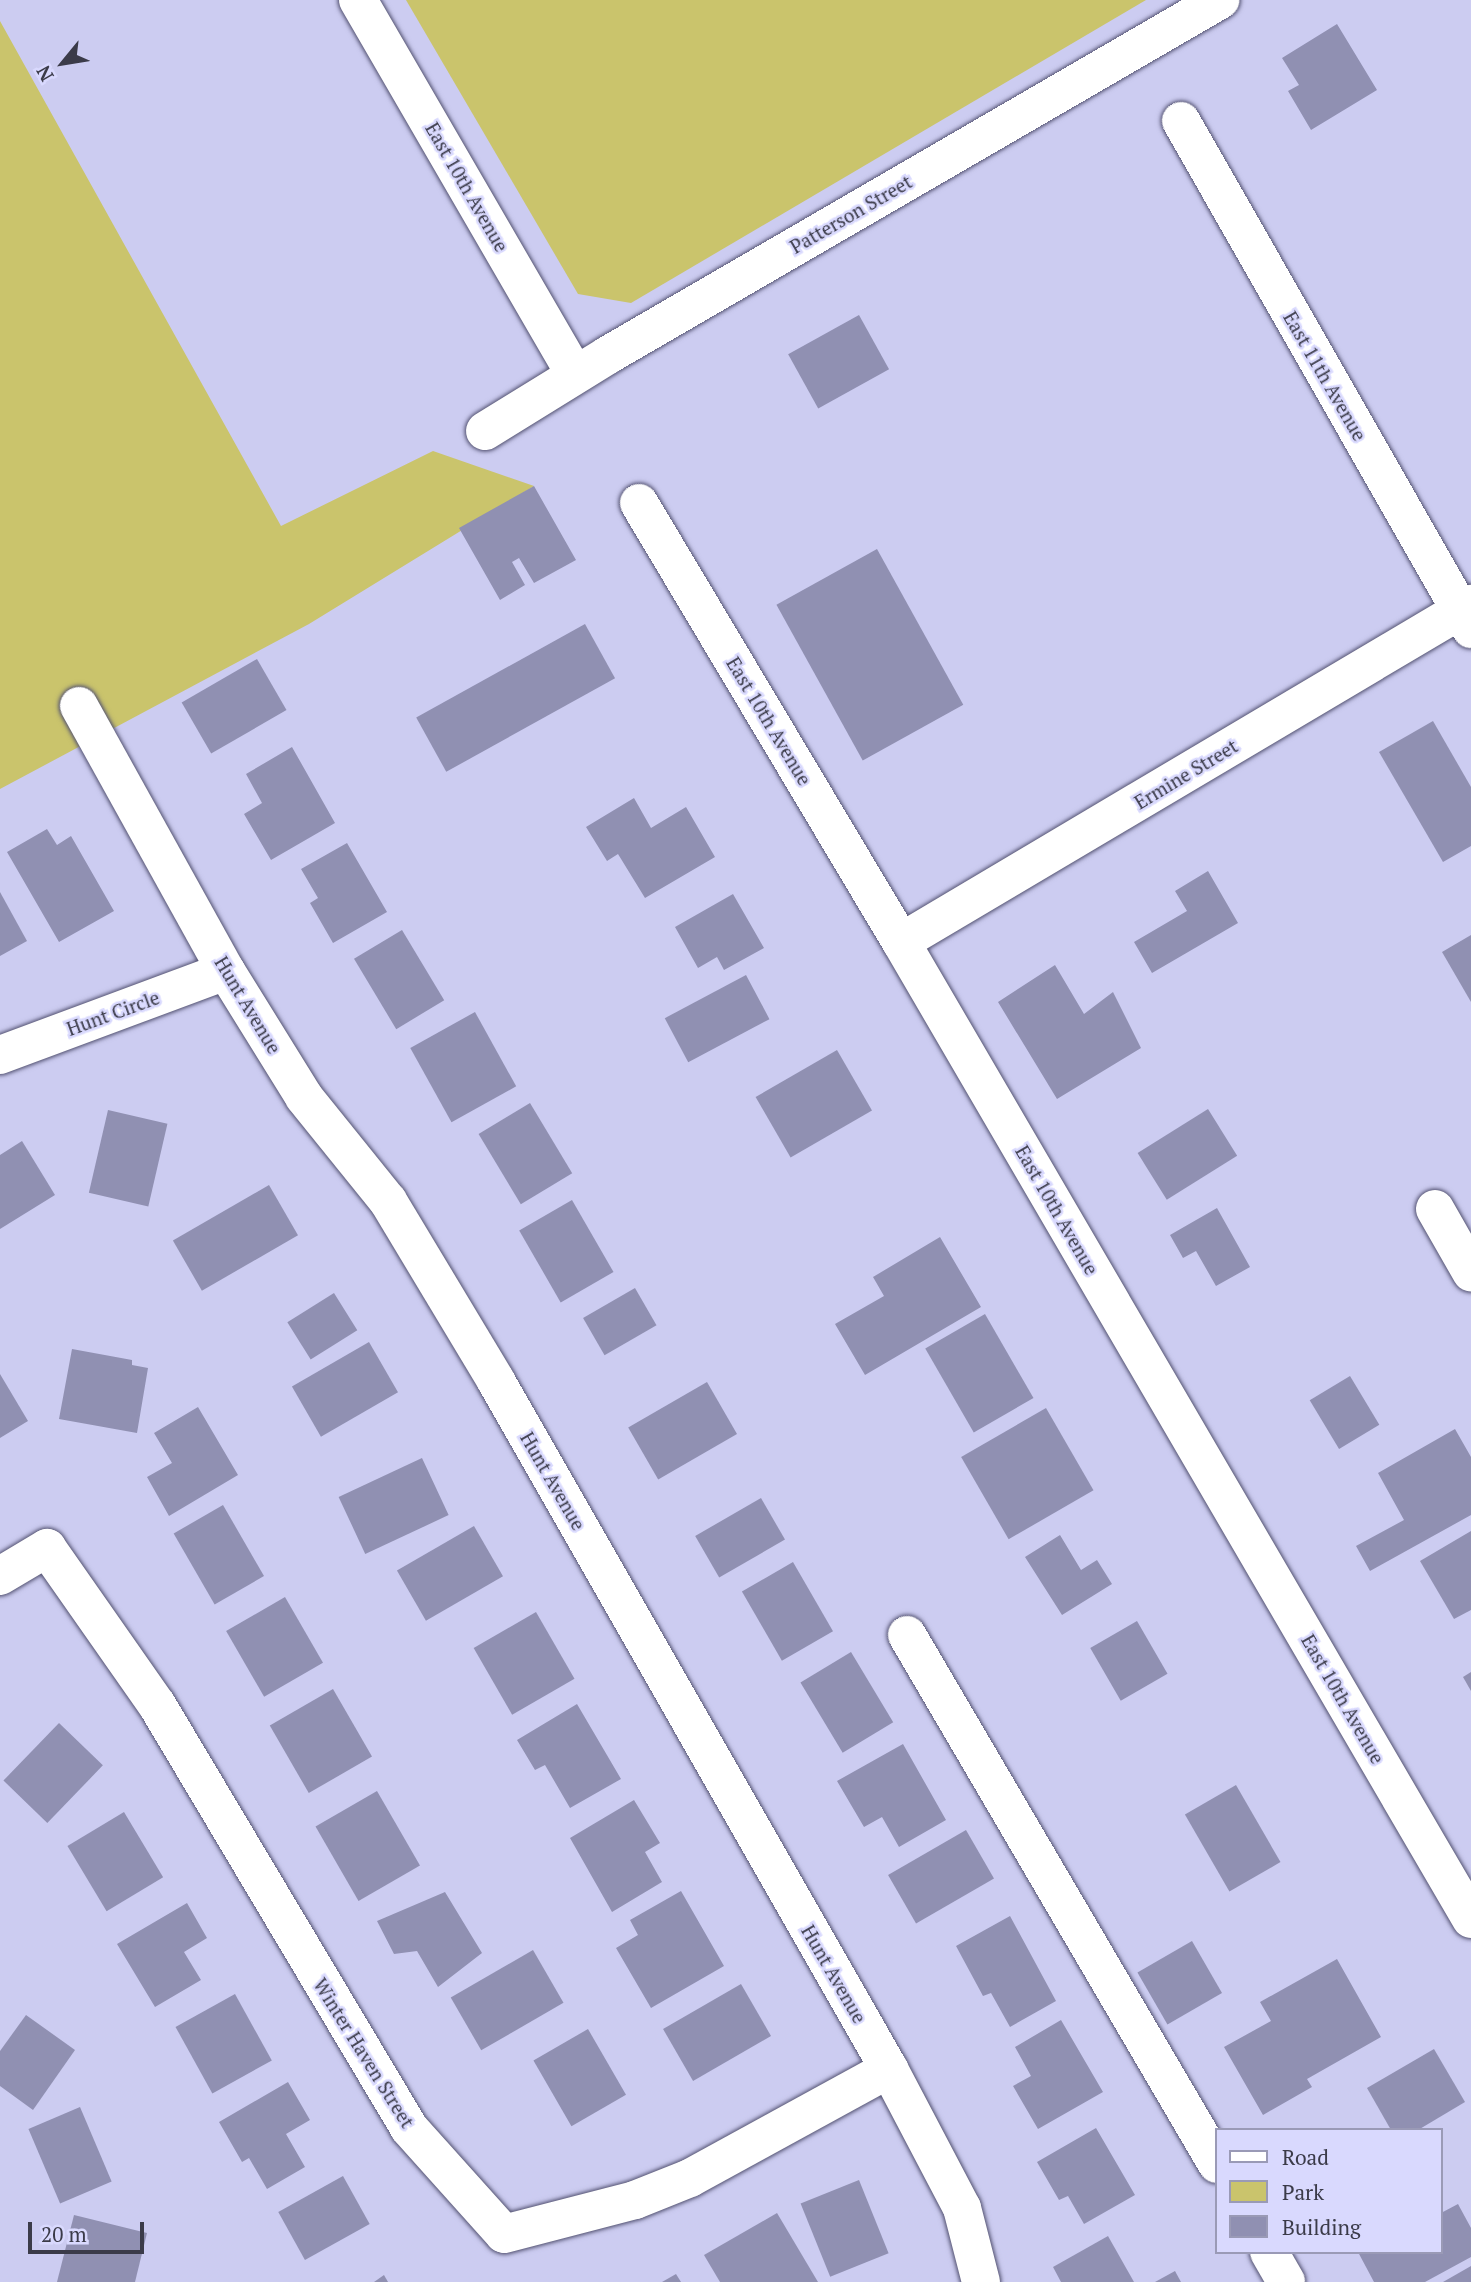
<!DOCTYPE html>
<style>
body{margin:0}
#map{position:relative;width:1471px;height:2282px;overflow:hidden;background:#ccccf1;font-family:"PT Serif",serif}
div>[style]{position:absolute}
[style*='--x']{left:calc(var(--x)*1px);top:calc(var(--y)*1px);width:calc(var(--w)*1px);rotate:calc(var(--a)*1deg)}
.green>*{inset:0;background:#cac46c}
.building>*{inset:0;background:#9090b2;transform-origin:0 0}
.roads{filter:drop-shadow(0 0 2px #535271) drop-shadow(0 0 2px #535271)}
.minor>*{height:38px;margin:-19px;padding:0 19px;transform-origin:19px;border-radius:19px;background:#fff}
span{translate:-50% -50%;white-space:nowrap;text-align:center;line-height:1.15;-webkit-text-stroke:5px #d9d9fe;paint-order:stroke}
.street-label{font-size:19px;color:#3b3b49}
.legend{position:absolute;left:1215px;top:2128px;width:228px;height:126px;box-sizing:border-box;background:#d9d9fe;border:2px solid #9a9ab6;margin:0;padding:9px 12px;list-style:none;font-size:21px;color:#3b3b49}
.legend li{display:flex;align-items:center;gap:14px;height:35px}
.legend b{width:35px;border:2px solid #9a9ab6}
.north{position:absolute;left:28px;top:28px;width:70px;height:70px;-webkit-text-stroke:5px #d9d9fe;paint-order:stroke;rotate:240deg;font-size:19px;font-weight:700;line-height:28px;text-align:center;color:#3b3b49}
.north::after{content:'';display:block;margin:auto;width:24px;height:32px;background:#3b3b49;clip-path:polygon(50% 0,100% 100%,50% 72%,0 100%)}
.scale{position:absolute;left:28px;top:2222px;width:116px;height:32px;box-sizing:border-box;border:4px solid #3b3b49;border-top:0;padding-left:9px;font-size:21px;line-height:24px;white-space:nowrap;color:#3b3b49;-webkit-text-stroke:5px #d9d9fe;paint-order:stroke}
</style>
<div id="map">
<div class="green">
<div style="clip-path:polygon(406px 0,1146px 0,631px 303px,578px 294px)"></div>
<div style="clip-path:polygon(0 21px,281px 526px,433px 451px,534px 486px,309px 624px,0 789px)"></div>
</div>
<div class="building">
<div style="clip-path:polygon(1337px 24px,1377px 90px,1311px 130px,1288px 91px,1299px 85px,1282px 58px)"></div>
<div style="left:859px;top:315px;width:62px;height:81px;rotate:61deg"></div>
<div style="clip-path:polygon(534px 486px,576px 560px,534px 583px,519px 558px,512px 562px,525px 585px,500px 600px,459px 528px)"></div>
<div style="left:877px;top:549px;width:178px;height:115px;rotate:61deg"></div>
<div style="left:585px;top:624px;width:62px;height:193px;rotate:61deg"></div>
<div style="left:257px;top:659px;width:59px;height:87px;rotate:60deg"></div>
<div style="clip-path:polygon(1433px 721px,1471px 787px,1471px 846px,1443px 862px,1379px 752px)"></div>
<div style="clip-path:polygon(292px 747px,335px 823px,271px 860px,244px 814px,262px 803px,246px 774px)"></div>
<div style="clip-path:polygon(634px 798px,651px 828px,686px 807px,715px 857px,645px 898px,618px 854px,607px 861px,586px 827px)"></div>
<div style="clip-path:polygon(47px 829px,57px 845px,71px 836px,114px 911px,59px 942px,7px 852px)"></div>
<div style="clip-path:polygon(347px 843px,387px 912px,333px 943px,310px 903px,318px 898px,301px 869px)"></div>
<div style="clip-path:polygon(1208px 871px,1238px 923px,1152px 973px,1134px 942px,1187px 911px,1175px 891px)"></div>
<div style="clip-path:polygon(0 892px,27px 941px,0 956px)"></div>
<div style="clip-path:polygon(733px 894px,764px 948px,724px 970px,717px 957px,698px 968px,675px 927px)"></div>
<div style="left:402px;top:930px;width:82px;height:56px;rotate:59deg"></div>
<div style="clip-path:polygon(1471px 935px,1471px 1002px,1442px 952px)"></div>
<div style="clip-path:polygon(1055px 965px,1084px 1014px,1113px 992px,1141px 1048px,1057px 1099px,998px 1002px)"></div>
<div style="left:746px;top:975px;width:50px;height:92px;rotate:62deg"></div>
<div style="left:475px;top:1012px;width:85px;height:74px;rotate:61deg"></div>
<div style="left:837px;top:1050px;width:70px;height:94px;rotate:60deg"></div>
<div style="left:530px;top:1103px;width:82px;height:60px;rotate:59deg"></div>
<div style="left:1208px;top:1109px;width:55px;height:83px;rotate:58deg"></div>
<div style="left:108px;top:1110px;width:61px;height:85px;rotate:13deg"></div>
<div style="clip-path:polygon(22px 1141px,55px 1195px,0 1229px,0 1155px)"></div>
<div style="left:269px;top:1185px;width:58px;height:111px;rotate:60deg"></div>
<div style="left:572px;top:1200px;width:83px;height:61px;rotate:60deg"></div>
<div style="clip-path:polygon(1217px 1208px,1250px 1267px,1216px 1286px,1196px 1251px,1183px 1258px,1170px 1235px)"></div>
<div style="clip-path:polygon(940px 1237px,981px 1307px,865px 1375px,835px 1324px,884px 1296px,873px 1277px)"></div>
<div style="left:635px;top:1288px;width:43px;height:60px;rotate:60deg"></div>
<div style="left:334px;top:1293px;width:44px;height:55px;rotate:58deg"></div>
<div style="left:985px;top:1314px;width:97px;height:69px;rotate:60deg"></div>
<div style="left:369px;top:1342px;width:58px;height:89px;rotate:60deg"></div>
<div style="clip-path:polygon(72px 1349px,132px 1360px,132px 1365px,148px 1368px,137px 1433px,59px 1419px)"></div>
<div style="clip-path:polygon(0 1374px,28px 1421px,0 1438px)"></div>
<div style="left:1350px;top:1376px;width:57px;height:47px;rotate:59deg"></div>
<div style="left:707px;top:1382px;width:60px;height:91px;rotate:60deg"></div>
<div style="clip-path:polygon(198px 1407px,238px 1475px,169px 1516px,147px 1477px,172px 1463px,154px 1433px)"></div>
<div style="left:1046px;top:1408px;width:95px;height:98px;rotate:60deg"></div>
<div style="clip-path:polygon(1455px 1429px,1471px 1457px,1471px 1515px,1370px 1571px,1356px 1546px,1404px 1520px,1378px 1473px)"></div>
<div style="left:422px;top:1458px;width:63px;height:92px;rotate:65deg"></div>
<div style="left:761px;top:1498px;width:48px;height:76px;rotate:60deg"></div>
<div style="left:223px;top:1505px;width:82px;height:57px;rotate:60deg"></div>
<div style="left:474px;top:1526px;width:58px;height:89px;rotate:60deg"></div>
<div style="clip-path:polygon(1471px 1531px,1471px 1610px,1454px 1619px,1420px 1561px)"></div>
<div style="clip-path:polygon(1060px 1535px,1081px 1570px,1097px 1560px,1112px 1584px,1062px 1615px,1025px 1557px)"></div>
<div style="left:793px;top:1562px;width:80px;height:59px;rotate:60deg"></div>
<div style="left:285px;top:1597px;width:76px;height:68px;rotate:60deg"></div>
<div style="left:536px;top:1612px;width:77px;height:72px;rotate:60deg"></div>
<div style="left:1137px;top:1621px;width:61px;height:54px;rotate:60deg"></div>
<div style="left:851px;top:1652px;width:82px;height:59px;rotate:59deg"></div>
<div style="clip-path:polygon(1471px 1672px,1471px 1691px,1463px 1677px)"></div>
<div style="left:333px;top:1689px;width:78px;height:73px;rotate:60deg"></div>
<div style="clip-path:polygon(577px 1704px,621px 1779px,570px 1808px,545px 1765px,535px 1770px,517px 1740px)"></div>
<div style="left:59px;top:1723px;width:61px;height:80px;rotate:44deg"></div>
<div style="clip-path:polygon(903px 1744px,946px 1820px,899px 1847px,882px 1817px,864px 1827px,837px 1781px)"></div>
<div style="left:1236px;top:1785px;width:89px;height:59px;rotate:60deg"></div>
<div style="left:377px;top:1791px;width:86px;height:71px;rotate:60deg"></div>
<div style="clip-path:polygon(634px 1800px,660px 1843px,645px 1852px,662px 1882px,612px 1912px,570px 1838px)"></div>
<div style="left:124px;top:1812px;width:76px;height:66px;rotate:59deg"></div>
<div style="left:966px;top:1830px;width:56px;height:90px;rotate:60deg"></div>
<div style="clip-path:polygon(681px 1891px,724px 1966px,651px 2008px,616px 1948px,638px 1935px,630px 1920px)"></div>
<div style="clip-path:polygon(445px 1892px,482px 1953px,438px 1987px,417px 1951px,394px 1954px,377px 1921px)"></div>
<div style="clip-path:polygon(187px 1903px,207px 1938px,184px 1952px,201px 1980px,155px 2007px,117px 1944px)"></div>
<div style="clip-path:polygon(1010px 1916px,1056px 2001px,1010px 2027px,991px 1993px,983px 1996px,956px 1946px)"></div>
<div style="left:1192px;top:1941px;width:60px;height:63px;rotate:60deg"></div>
<div style="left:533px;top:1950px;width:61px;height:95px;rotate:60deg"></div>
<div style="clip-path:polygon(1337px 1959px,1381px 2037px,1307px 2079px,1312px 2087px,1263px 2115px,1224px 2047px,1271px 2021px,1260px 2002px)"></div>
<div style="left:741px;top:1984px;width:60px;height:90px;rotate:60deg"></div>
<div style="left:235px;top:1994px;width:76px;height:68px;rotate:61deg"></div>
<div style="clip-path:polygon(26px 2015px,75px 2050px,33px 2110px,0 2086px,0 2051px)"></div>
<div style="clip-path:polygon(1061px 2020px,1103px 2092px,1038px 2129px,1013px 2086px,1031px 2076px,1015px 2047px)"></div>
<div style="left:588px;top:2029px;width:76px;height:63px;rotate:60deg"></div>
<div style="clip-path:polygon(1434px 2049px,1465px 2102px,1418px 2130px,1391px 2130px,1367px 2088px)"></div>
<div style="clip-path:polygon(288px 2082px,310px 2120px,286px 2134px,305px 2167px,267px 2189px,249px 2158px,242px 2162px,219px 2122px)"></div>
<div style="left:80px;top:2107px;width:81px;height:56px;rotate:67deg"></div>
<div style="clip-path:polygon(1096px 2128px,1135px 2195px,1084px 2224px,1068px 2196px,1059px 2200px,1037px 2162px)"></div>
<div style="left:343px;top:2176px;width:55px;height:74px;rotate:61deg"></div>
<div style="left:859px;top:2180px;width:79px;height:63px;rotate:68deg"></div>
<div style="clip-path:polygon(1458px 2204px,1471px 2228px,1471px 2257px,1425px 2282px,1374px 2282px,1358px 2252px,1441px 2252px,1441px 2213px)"></div>
<div style="clip-path:polygon(777px 2213px,818px 2282px,720px 2282px,704px 2255px)"></div>
<div style="clip-path:polygon(74px 2215px,147px 2233px,135px 2282px,57px 2282px)"></div>
<div style="clip-path:polygon(1108px 2236px,1134px 2282px,1061px 2282px,1053px 2267px)"></div>
<div style="clip-path:polygon(1471px 2266px,1471px 2282px,1443px 2282px)"></div>
<div style="clip-path:polygon(1175px 2271px,1181px 2282px,1155px 2282px)"></div>
<div style="clip-path:polygon(676px 2274px,681px 2282px,662px 2282px)"></div>
<div style="clip-path:polygon(384px 2275px,388px 2282px,374px 2282px)"></div>
</div>
<div class="roads">
<div class="minor">
<div style="--x:358;--y:0;--w:432;--a:59.9"></div>
<div style="--x:1181;--y:121;--w:585;--a:60.28"></div>
<div style="--x:485;--y:431;--w:145;--a:-31.7"></div>
<div style="--x:608;--y:355;--w:708;--a:-30.12"></div>
<div style="--x:639;--y:503;--w:511;--a:59.17"></div>
<div style="--x:901;--y:942;--w:1131;--a:59.74"></div>
<div style="--x:79;--y:706;--w:303;--a:61"></div>
<div style="--x:226;--y:971;--w:148;--a:58.2"></div>
<div style="--x:304;--y:1097;--w:134;--a:51.1"></div>
<div style="--x:388;--y:1201;--w:210;--a:59"></div>
<div style="--x:496;--y:1381;--w:792;--a:60.26"></div>
<div style="--x:889;--y:2069;--w:157;--a:62.3"></div>
<div style="--x:962;--y:2208;--w:76;--a:75.6"></div>
<div style="--x:901;--y:942;--w:663;--a:-30.67"></div>
<div style="--x:0;--y:1055;--w:241;--a:-20.4"></div>
<div style="--x:1435;--y:1209;--w:73;--a:60.3"></div>
<div style="--x:0;--y:1576;--w:55;--a:-30.8"></div>
<div style="--x:47;--y:1548;--w:192;--a:55"></div>
<div style="--x:157;--y:1705;--w:492;--a:59.2"></div>
<div style="--x:409;--y:2128;--w:142;--a:48.1"></div>
<div style="--x:504;--y:2234;--w:135;--a:-14.5"></div>
<div style="--x:635;--y:2200;--w:59;--a:-21.8"></div>
<div style="--x:690;--y:2178;--w:227;--a:-28.7"></div>
<div style="--x:907;--y:1635;--w:613;--a:59.63"></div>
<div style="--x:1269;--y:2252;--w:34;--a:60"></div>
</div>
</div>
<div class="street-label">
<span style="left:467px;top:187px;rotate:60deg">East 10th Avenue</span>
<span style="left:851px;top:214px;rotate:-30deg">Patterson Street</span>
<span style="left:1325px;top:376px;rotate:60deg">East 11th Avenue</span>
<span style="left:769px;top:721px;rotate:59deg">East 10th Avenue</span>
<span style="left:1186px;top:774px;rotate:-31deg">Ermine Street</span>
<span style="left:248px;top:1005px;rotate:59deg">Hunt Avenue</span>
<span style="left:113px;top:1013px;rotate:-20deg">Hunt Circle</span>
<span style="left:1057px;top:1210px;rotate:60deg">East 10th Avenue</span>
<span style="left:553px;top:1481px;rotate:60deg">Hunt Avenue</span>
<span style="left:1343px;top:1699px;rotate:60deg">East 10th Avenue</span>
<span style="left:834px;top:1974px;rotate:60deg">Hunt Avenue</span>
<span style="left:364px;top:2053px;rotate:58deg">Winter Haven Street</span>
</div>
<ul class="legend">
<li><b style="height:9px;background:#fff"></b>Road</li>
<li><b style="height:19px;background:#cac46c"></b>Park</li>
<li><b style="height:19px;background:#9090b2"></b>Building</li>
</ul>
<div class="north">N</div>
<div class="scale">20 m</div>
</div>
